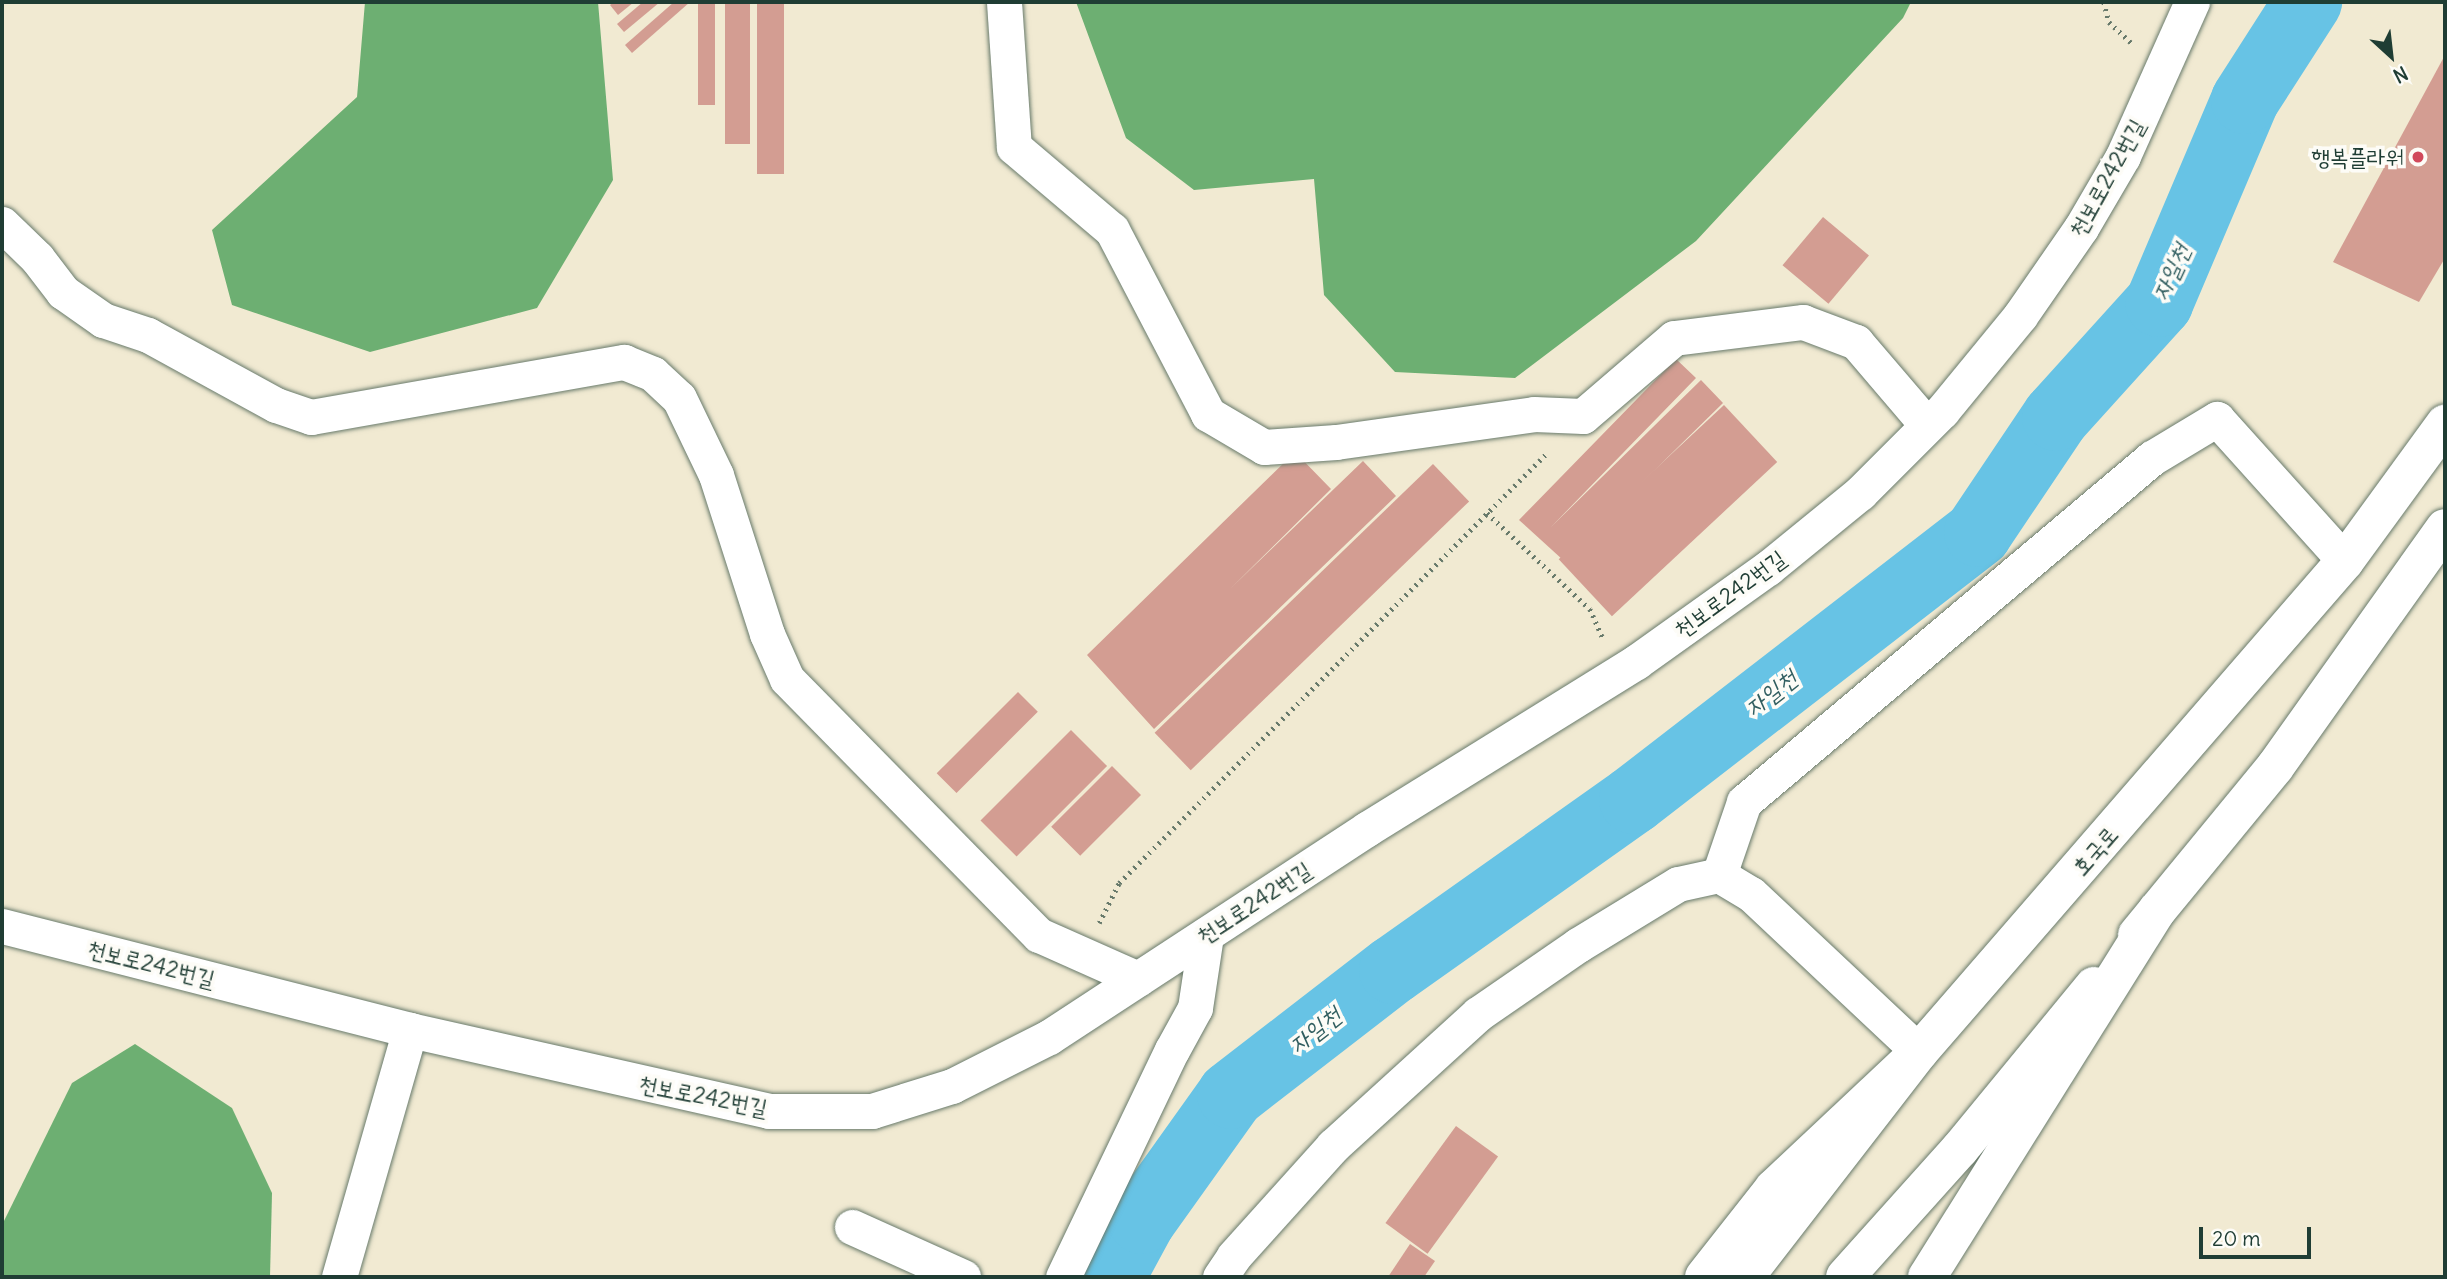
<!DOCTYPE html>
<meta charset="utf-8">
<style>
body{margin:0}
#map{position:relative;width:2447px;height:1279px;overflow:hidden;background:#f1ead2;font-family:Delius,"Poor Story",sans-serif}
div>[style]{position:absolute}
[style*='--x']{left:calc(var(--x)*1px);top:calc(var(--y)*1px);width:calc(var(--w)*1px);rotate:calc(var(--a)*1deg)}
.forest>*{inset:0;background:#6daf72}
.river>*{height:68px;margin:-34px;padding:0 34px;transform-origin:34px;border-radius:34px;background:#67c3e5}
.building>*{inset:0;background:#d39d92;transform-origin:0 0}
.path>*{height:4.5px;margin-top:-2.25px;transform-origin:0;background:repeating-linear-gradient(90deg,#687a6b 0 2px,transparent 0 7px)}
.roads{filter:drop-shadow(0 0 2px #687a6b) drop-shadow(0 0 2px #687a6b)}
.street>*{height:35px;margin:-17.5px;padding:0 17.5px;transform-origin:17.5px;border-radius:17.5px;background:#fff}
.primary>*{height:38px;margin:-19px;padding:0 19px;transform-origin:19px;border-radius:19px;background:#fff}
.highway>*{height:38px;margin:-19px;padding:0 19px;transform-origin:19px;border-radius:19px;background:#fff}
.dots>*{width:19px;height:19px;translate:-50% -50%;box-sizing:border-box;border:4px solid #fdfcf7;border-radius:50%}
span{translate:-50% -50%;white-space:nowrap;text-align:center;line-height:1.15;-webkit-text-stroke:7px #fdfcf7;paint-order:stroke}
.poi-label{font-size:23px;color:#1f3d34}
.right{translate:-100% -50%;text-align:right}
.street-label{font-size:23px;color:#1f3d34}
.water-label{font-size:24px;color:#315e60;font-style:italic}
.frame{position:absolute;inset:0;border:4px solid #1f3d34;pointer-events:none}
.north{position:absolute;left:2356px;top:21px;width:70px;height:70px;-webkit-text-stroke:5px #fdfcf7;paint-order:stroke;rotate:153deg;font-size:19px;font-weight:700;line-height:28px;text-align:center;color:#1f3d34}
.north::after{content:'';display:block;margin:auto;width:24px;height:32px;background:#1f3d34;clip-path:polygon(50% 0,100% 100%,50% 72%,0 100%)}
.scale{position:absolute;left:2199px;top:1227px;width:112px;height:32px;box-sizing:border-box;border:4px solid #1f3d34;border-top:0;padding-left:9px;font-size:21px;line-height:24px;white-space:nowrap;color:#1f3d34;-webkit-text-stroke:5px #fdfcf7;paint-order:stroke}
</style>
<div id="map">
<div class="forest">
<div style="clip-path:polygon(365px 2px,598px 2px,613px 180px,537px 308px,370px 352px,232px 305px,212px 230px,357px 97px)"></div>
<div style="clip-path:polygon(1076px 2px,1911px 2px,1903px 18px,1696px 241px,1515px 378px,1395px 372px,1324px 295px,1314px 179px,1194px 190px,1126px 138px)"></div>
<div style="clip-path:polygon(135px 1044px,232px 1108px,272px 1193px,270px 1277px,2px 1277px,2px 1225px,72px 1083px)"></div>
</div>
<div class="river">
<div style="--x:1111;--y:1277;--w:65;--a:-61.5"></div>
<div style="--x:1142;--y:1220;--w:153;--a:-54.5"></div>
<div style="--x:1231;--y:1095;--w:205;--a:-37.7"></div>
<div style="--x:1393;--y:970;--w:294;--a:-35.3"></div>
<div style="--x:1633;--y:800;--w:436;--a:-37.7"></div>
<div style="--x:1978;--y:533;--w:140;--a:-56.1"></div>
<div style="--x:2056;--y:417;--w:154;--a:-47.9"></div>
<div style="--x:2159;--y:303;--w:220;--a:-67"></div>
<div style="--x:2245;--y:100;--w:117;--a:-57.3"></div>
</div>
<div class="building">
<div style="clip-path:polygon(614px 2px,634px 2px,618px 15px,610px 5px)"></div>
<div style="clip-path:polygon(643px 2px,660px 2px,624px 32px,617px 24px)"></div>
<div style="clip-path:polygon(674px 2px,690px 2px,632px 53px,625px 45px)"></div>
<div style="left:698px;top:2px;width:17px;height:103px"></div>
<div style="left:725px;top:2px;width:25px;height:142px"></div>
<div style="left:757px;top:2px;width:27px;height:172px"></div>
<div style="clip-path:polygon(2445px 55px,2445px 258px,2419px 302px,2333px 262px)"></div>
<div style="left:1823px;top:217px;width:60px;height:63px;rotate:40deg"></div>
<div style="clip-path:polygon(1676px 359px,1696px 378px,1551px 527px,1701px 380px,1723px 403px,1563px 560px,1519px 520px)"></div>
<div style="left:1724px;top:405px;width:78px;height:226px;rotate:47deg"></div>
<div style="clip-path:polygon(1295px 452px,1331px 489px,1230px 589px,1363px 461px,1396px 496px,1154px 729px,1087px 655px)"></div>
<div style="left:1433px;top:464px;width:52px;height:387px;rotate:46deg"></div>
<div style="left:1018px;top:692px;width:28px;height:115px;rotate:45deg"></div>
<div style="left:1071px;top:730px;width:51px;height:128px;rotate:45deg"></div>
<div style="left:1112px;top:766px;width:41px;height:86px;rotate:45deg"></div>
<div style="left:1456px;top:1126px;width:52px;height:120px;rotate:36deg"></div>
<div style="clip-path:polygon(1410px 1244px,1435px 1261px,1424px 1277px,1388px 1277px)"></div>
</div>
<div class="path">
<div style="--x:2104;--y:2;--w:21;--a:76"></div>
<div style="--x:2109;--y:22;--w:34;--a:43"></div>
<div style="--x:1487;--y:513;--w:141;--a:43"></div>
<div style="--x:1590;--y:609;--w:34;--a:66"></div>
<div style="--x:1099;--y:923;--w:45;--a:-63.4"></div>
<div style="--x:1119;--y:883;--w:608;--a:-45.13"></div>
</div>
<div class="roads">
<div class="street">
<div style="--x:1004;--y:2;--w:145;--a:86.1"></div>
<div style="--x:1014;--y:147;--w:128;--a:40.3"></div>
<div style="--x:1112;--y:230;--w:208;--a:62.4"></div>
<div style="--x:1208;--y:414;--w:65;--a:30.5"></div>
<div style="--x:1264;--y:447;--w:72;--a:-4"></div>
<div style="--x:1336;--y:442;--w:200;--a:-8"></div>
<div style="--x:1534;--y:414;--w:49;--a:2.3"></div>
<div style="--x:1583;--y:416;--w:120;--a:-40.6"></div>
<div style="--x:1674;--y:338;--w:130;--a:-7.1"></div>
<div style="--x:1803;--y:322;--w:57;--a:20.7"></div>
<div style="--x:1856;--y:342;--w:109;--a:49.5"></div>
<div style="--x:2;--y:224;--w:49;--a:44.2"></div>
<div style="--x:37;--y:258;--w:43;--a:52.6"></div>
<div style="--x:63;--y:292;--w:49;--a:35"></div>
<div style="--x:103;--y:320;--w:47;--a:18.4"></div>
<div style="--x:148;--y:335;--w:146;--a:28.7"></div>
<div style="--x:276;--y:405;--w:37;--a:19"></div>
<div style="--x:311;--y:417;--w:318;--a:-10"></div>
<div style="--x:624;--y:362;--w:31;--a:22"></div>
<div style="--x:653;--y:374;--w:35;--a:43"></div>
<div style="--x:679;--y:398;--w:85;--a:64.3"></div>
<div style="--x:716;--y:475;--w:167;--a:72.2"></div>
<div style="--x:767;--y:634;--w:49;--a:66"></div>
<div style="--x:787;--y:679;--w:359;--a:45.5"></div>
<div style="--x:1039;--y:935;--w:108;--a:24"></div>
<div style="--x:1719;--y:875;--w:77;--a:-71.1"></div>
<div style="--x:1744;--y:802;--w:534;--a:-40.14"></div>
<div style="--x:2152;--y:458;--w:76;--a:-31"></div>
<div style="--x:2217;--y:419;--w:191;--a:48"></div>
<div style="--x:2;--y:926;--w:421;--a:14.3"></div>
<div style="--x:410;--y:1030;--w:368;--a:12.7"></div>
<div style="--x:769;--y:1111;--w:103;--a:0"></div>
<div style="--x:872;--y:1111;--w:84;--a:-17.4"></div>
<div style="--x:952;--y:1086;--w:109;--a:-26.8"></div>
<div style="--x:1049;--y:1037;--w:380;--a:-33.2"></div>
<div style="--x:1367;--y:829;--w:317;--a:-31.8"></div>
<div style="--x:1636;--y:662;--w:162;--a:-35.5"></div>
<div style="--x:1768;--y:568;--w:119;--a:-39.2"></div>
<div style="--x:1860;--y:493;--w:116;--a:-45"></div>
<div style="--x:1942;--y:411;--w:123;--a:-50.6"></div>
<div style="--x:2020;--y:316;--w:107;--a:-55.3"></div>
<div style="--x:2081;--y:228;--w:83;--a:-59.7"></div>
<div style="--x:2123;--y:156;--w:169;--a:-65.9"></div>
<div style="--x:852;--y:1227;--w:122;--a:24.2"></div>
<div style="--x:339;--y:1277;--w:257;--a:-74"></div>
<div style="--x:1063;--y:1277;--w:252;--a:-64.4"></div>
<div style="--x:1172;--y:1050;--w:48;--a:-61.3"></div>
<div style="--x:1195;--y:1008;--w:74;--a:-81.4"></div>
<div style="--x:1220;--y:1277;--w:25;--a:-56"></div>
<div style="--x:1234;--y:1256;--w:148;--a:-48"></div>
<div style="--x:1333;--y:1146;--w:196;--a:-42.3"></div>
<div style="--x:1478;--y:1014;--w:121;--a:-34.6"></div>
<div style="--x:1578;--y:945;--w:117;--a:-31.4"></div>
<div style="--x:1678;--y:884;--w:42;--a:-12.4"></div>
<div style="--x:1719;--y:875;--w:37;--a:31"></div>
<div style="--x:1751;--y:894;--w:231;--a:43.2"></div>
</div>
<div class="primary">
<div style="--x:2137;--y:935;--w:217;--a:-50.6"></div>
<div style="--x:2275;--y:767;--w:293;--a:-54.6"></div>
<div style="--x:1745;--y:1277;--w:284;--a:-52.3"></div>
<div style="--x:1919;--y:1052;--w:650;--a:-49.05"></div>
<div style="--x:2345;--y:561;--w:170;--a:-53.9"></div>
<div style="--x:1845;--y:1277;--w:172;--a:-48.1"></div>
<div style="--x:1960;--y:1149;--w:211;--a:-50.6"></div>
</div>
<div class="highway">
<div style="--x:1704;--y:1277;--w:113;--a:-51.8"></div>
<div style="--x:1774;--y:1188;--w:199;--a:-43.2"></div>
<div style="--x:1927;--y:1277;--w:433;--a:-57.9"></div>
</div>
</div>
<div class="dots">
<div style="left:2418px;top:157px;background:#d1495b"></div>
</div>
<div class="poi-label">
<span class="right" style="left:2404px;top:157px">행복플라워</span>
</div>
<div class="street-label">
<span style="left:2107px;top:178px;rotate:-61deg">천보로242번길</span>
<span style="left:1730px;top:594px;rotate:-36deg">천보로242번길</span>
<span style="left:2095px;top:851px;rotate:-49deg">호국로</span>
<span style="left:1254px;top:903px;rotate:-33deg">천보로242번길</span>
<span style="left:151px;top:964px;rotate:14deg">천보로242번길</span>
<span style="left:703px;top:1096px;rotate:11deg">천보로242번길</span>
</div>
<div class="water-label">
<span style="left:2171px;top:272px;rotate:-65deg">자일천</span>
<span style="left:1771px;top:693px;rotate:-38deg">자일천</span>
<span style="left:1315px;top:1030px;rotate:-38deg">자일천</span>
</div>
<div class="frame"></div>
<div class="north">N</div>
<div class="scale">20 m</div>
</div>
